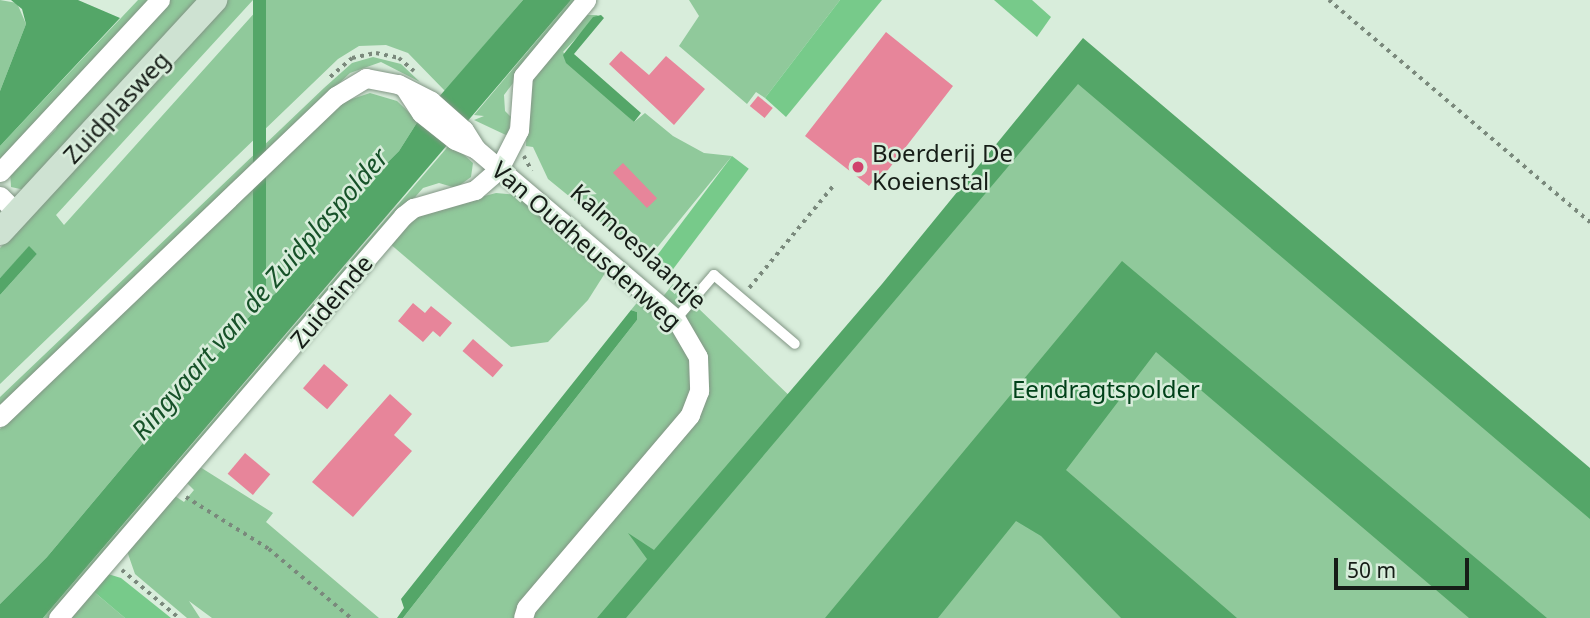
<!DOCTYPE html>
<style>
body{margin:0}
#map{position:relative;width:1590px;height:618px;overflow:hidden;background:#d8eddb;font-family:"Noto Sans",sans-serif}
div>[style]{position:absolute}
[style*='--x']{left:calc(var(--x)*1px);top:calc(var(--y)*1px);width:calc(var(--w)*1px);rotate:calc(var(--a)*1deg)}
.green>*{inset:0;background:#90c99b}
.forest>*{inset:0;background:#77ca8a;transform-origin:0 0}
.water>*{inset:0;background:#54a668;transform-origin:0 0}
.building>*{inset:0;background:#e7859a;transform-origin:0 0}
.path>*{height:3.5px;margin-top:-1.75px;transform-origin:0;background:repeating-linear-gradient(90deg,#7a897c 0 3.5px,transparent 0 8.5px)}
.roads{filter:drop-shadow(0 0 2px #829685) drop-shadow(0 0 2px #829685)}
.service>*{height:10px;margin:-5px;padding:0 5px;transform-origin:5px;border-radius:5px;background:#fff}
.minor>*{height:19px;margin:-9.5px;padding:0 9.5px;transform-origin:9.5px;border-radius:9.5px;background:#fff}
.secondary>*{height:26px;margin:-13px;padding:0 13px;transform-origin:13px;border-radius:13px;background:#cee2d2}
.dots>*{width:19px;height:19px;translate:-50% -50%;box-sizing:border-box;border:4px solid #d8eddb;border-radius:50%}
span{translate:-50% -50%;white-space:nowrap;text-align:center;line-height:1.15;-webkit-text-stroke:5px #d8eddb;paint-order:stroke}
.street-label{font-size:24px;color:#161d17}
.poi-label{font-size:24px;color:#161d17}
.left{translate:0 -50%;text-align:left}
.park-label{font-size:24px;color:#004119}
.water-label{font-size:26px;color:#175229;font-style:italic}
.scale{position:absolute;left:1334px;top:558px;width:135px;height:32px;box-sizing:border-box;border:4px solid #161d17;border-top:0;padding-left:9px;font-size:21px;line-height:24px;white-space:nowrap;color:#161d17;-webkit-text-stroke:5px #d8eddb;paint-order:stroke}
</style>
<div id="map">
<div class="green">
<div style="clip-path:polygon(0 0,17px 3px,26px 24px,0 91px)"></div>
<div style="clip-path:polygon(138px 0,153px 0,0 165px,0 146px)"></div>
<div style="clip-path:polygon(167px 0,202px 0,25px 190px,11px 187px,10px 169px,18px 168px,56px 129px,62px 115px)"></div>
<div style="clip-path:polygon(228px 0,253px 0,56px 215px,64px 225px,266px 0,523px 0,445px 91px,408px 53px,386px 45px,359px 46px,338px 59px,0 384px,0 295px,37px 254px,29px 247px,0 278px,0 248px)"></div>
<div style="clip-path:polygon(571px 0,576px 0,504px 95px,505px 111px,511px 117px,508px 136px,474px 120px,484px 116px,474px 115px)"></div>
<div style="clip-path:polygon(689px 0,840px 0,765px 98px,756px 92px,747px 104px,679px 46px,699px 16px)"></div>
<div style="clip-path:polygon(582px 15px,598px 15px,563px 52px,634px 122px,645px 113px,673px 136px,704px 153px,732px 156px,647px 260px,630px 246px,637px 237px,627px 228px,619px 237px,548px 179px,533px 147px,526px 146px,528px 84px)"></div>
<div style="clip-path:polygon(373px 57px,401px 64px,420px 82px,381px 62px,350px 73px,0 405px,0 397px,324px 88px,352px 63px)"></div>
<div style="clip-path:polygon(1077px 65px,1590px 498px,1590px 618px,403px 618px,637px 320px,637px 312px,631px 310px,640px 299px,653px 309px,673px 284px,796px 402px)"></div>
<div style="clip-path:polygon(370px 93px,397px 101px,418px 121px,399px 151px,348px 202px,278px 291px,247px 319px,47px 557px,0 604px,0 429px,343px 102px)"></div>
<div style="clip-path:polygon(451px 143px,473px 163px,471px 177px,456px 188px,439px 183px,423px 188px,50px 618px,43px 618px)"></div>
<div style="clip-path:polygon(496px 193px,518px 195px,607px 270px,588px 300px,548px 342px,511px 347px,389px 243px,416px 214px)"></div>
<div style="clip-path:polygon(200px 467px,273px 513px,266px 522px,379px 618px,212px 618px,189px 601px,200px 618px,187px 618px,135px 574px,127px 551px,175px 496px,184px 502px,194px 490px,187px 483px)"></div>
<div style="clip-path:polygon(93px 591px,125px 618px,69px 618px)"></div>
</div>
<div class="forest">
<div style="clip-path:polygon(840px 0,882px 0,786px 117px,765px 98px)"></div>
<div style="clip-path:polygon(994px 0,1032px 0,1051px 17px,1037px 37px)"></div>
<div style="left:732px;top:156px;width:21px;height:134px;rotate:37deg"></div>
<div style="clip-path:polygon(108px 574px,121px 578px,171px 618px,125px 618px,93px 591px)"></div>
</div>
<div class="water">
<div style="clip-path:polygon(11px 0,78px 0,120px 18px,0 146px,0 91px,26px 24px,22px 9px)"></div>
<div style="left:253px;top:0;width:13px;height:298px"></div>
<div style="clip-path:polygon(523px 0,571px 0,43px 618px,0 618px,0 604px,47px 557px,247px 319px,278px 291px,348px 202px,399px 151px,418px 121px)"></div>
<div style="clip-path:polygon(601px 15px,604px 18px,574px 54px,641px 113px,634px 122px,566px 63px,563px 55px,593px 17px)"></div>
<div style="clip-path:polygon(1083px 38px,1590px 468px,1590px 519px,1078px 84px,626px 618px,597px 618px,647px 559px,628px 533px,654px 550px,882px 284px)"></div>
<div style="clip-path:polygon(29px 246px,37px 254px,0 295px,0 278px)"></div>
<div style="clip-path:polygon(1122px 261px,1547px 618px,1469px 618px,1156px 352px,1066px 470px,1237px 618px,1121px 618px,1041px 536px,1016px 521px,938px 618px,825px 618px)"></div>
<div style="clip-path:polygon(631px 310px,637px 312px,637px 320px,403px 618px,397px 618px,404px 608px,401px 599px)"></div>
</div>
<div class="building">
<div style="clip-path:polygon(886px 32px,953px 86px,881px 179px,877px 176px,869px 186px,805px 136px)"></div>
<div style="clip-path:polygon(621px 51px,649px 75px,666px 56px,705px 89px,674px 125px,609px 64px)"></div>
<div style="left:758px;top:96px;width:19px;height:13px;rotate:39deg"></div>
<div style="left:623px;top:163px;width:49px;height:14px;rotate:46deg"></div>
<div style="clip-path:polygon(413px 303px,425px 313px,431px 306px,452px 323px,440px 337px,433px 331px,423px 342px,398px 321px)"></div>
<div style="left:473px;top:339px;width:40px;height:16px;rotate:41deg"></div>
<div style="left:324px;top:364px;width:32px;height:32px;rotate:41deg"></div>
<div style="clip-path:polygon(390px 394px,412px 414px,394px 435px,412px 451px,353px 517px,312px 482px)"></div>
<div style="left:245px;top:453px;width:33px;height:27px;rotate:40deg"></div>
</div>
<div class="path">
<div style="--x:1329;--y:0;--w:343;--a:40.4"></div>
<div style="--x:330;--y:77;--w:29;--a:-41"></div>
<div style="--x:352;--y:58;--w:25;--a:-12"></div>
<div style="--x:376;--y:53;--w:24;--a:12"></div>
<div style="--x:399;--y:58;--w:20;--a:41"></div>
<div style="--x:524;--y:156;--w:17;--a:62"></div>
<div style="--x:749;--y:288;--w:132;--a:-50.5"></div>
<div style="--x:186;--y:497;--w:98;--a:32.1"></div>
<div style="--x:269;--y:549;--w:107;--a:40.1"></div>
<div style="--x:122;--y:570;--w:75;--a:40.1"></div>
</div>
<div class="roads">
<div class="service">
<div style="--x:676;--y:319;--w:58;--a:-49.2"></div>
<div style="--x:714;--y:275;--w:106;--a:40.4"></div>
</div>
<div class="minor">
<div style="--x:406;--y:90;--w:27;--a:57"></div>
<div style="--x:421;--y:113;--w:43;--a:38.5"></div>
<div style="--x:455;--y:140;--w:23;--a:23"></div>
<div style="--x:0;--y:172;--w:235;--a:-47.1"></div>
<div style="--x:0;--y:196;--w:24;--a:45"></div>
<div style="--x:0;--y:417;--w:465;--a:-43.7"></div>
<div style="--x:336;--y:96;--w:35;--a:-31"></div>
<div style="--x:366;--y:78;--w:33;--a:11"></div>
<div style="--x:398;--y:84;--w:37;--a:27"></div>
<div style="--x:431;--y:101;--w:44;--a:41.3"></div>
<div style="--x:464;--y:130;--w:22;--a:58"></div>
<div style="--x:476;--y:149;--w:262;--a:40.4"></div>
<div style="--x:676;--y:319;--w:44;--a:59.9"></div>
<div style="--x:698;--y:357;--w:34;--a:88"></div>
<div style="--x:699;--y:391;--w:26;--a:111"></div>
<div style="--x:690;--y:415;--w:253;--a:130.4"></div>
<div style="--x:526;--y:608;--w:10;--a:107"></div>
<div style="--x:58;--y:618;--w:530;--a:-49.36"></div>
<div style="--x:403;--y:216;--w:13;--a:-39"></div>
<div style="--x:413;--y:208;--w:65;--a:-16.2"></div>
<div style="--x:475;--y:190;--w:32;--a:-41"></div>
<div style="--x:499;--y:169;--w:44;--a:-62.9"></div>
<div style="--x:519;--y:130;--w:54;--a:-85.8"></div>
<div style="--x:523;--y:76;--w:99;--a:-50.3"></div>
</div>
<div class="secondary">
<div style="--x:0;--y:232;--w:316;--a:-47.3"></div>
</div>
</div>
<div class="dots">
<div style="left:858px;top:167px;background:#d0426c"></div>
</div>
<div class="street-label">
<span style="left:116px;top:107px;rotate:-47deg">Zuidplasweg</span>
<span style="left:587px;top:245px;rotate:41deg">Van Oudheusdenweg</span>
<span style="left:639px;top:246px;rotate:42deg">Kalmoeslaantje</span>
<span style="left:331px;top:301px;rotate:-50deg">Zuideinde</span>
</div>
<div class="poi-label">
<span class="left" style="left:872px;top:167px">Boerderij De<br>Koeienstal</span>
</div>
<div class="park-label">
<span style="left:1106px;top:389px">Eendragtspolder</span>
</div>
<div class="water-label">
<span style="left:260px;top:294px;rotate:-49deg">Ringvaart van de Zuidplaspolder</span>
</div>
<div class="scale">50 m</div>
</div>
